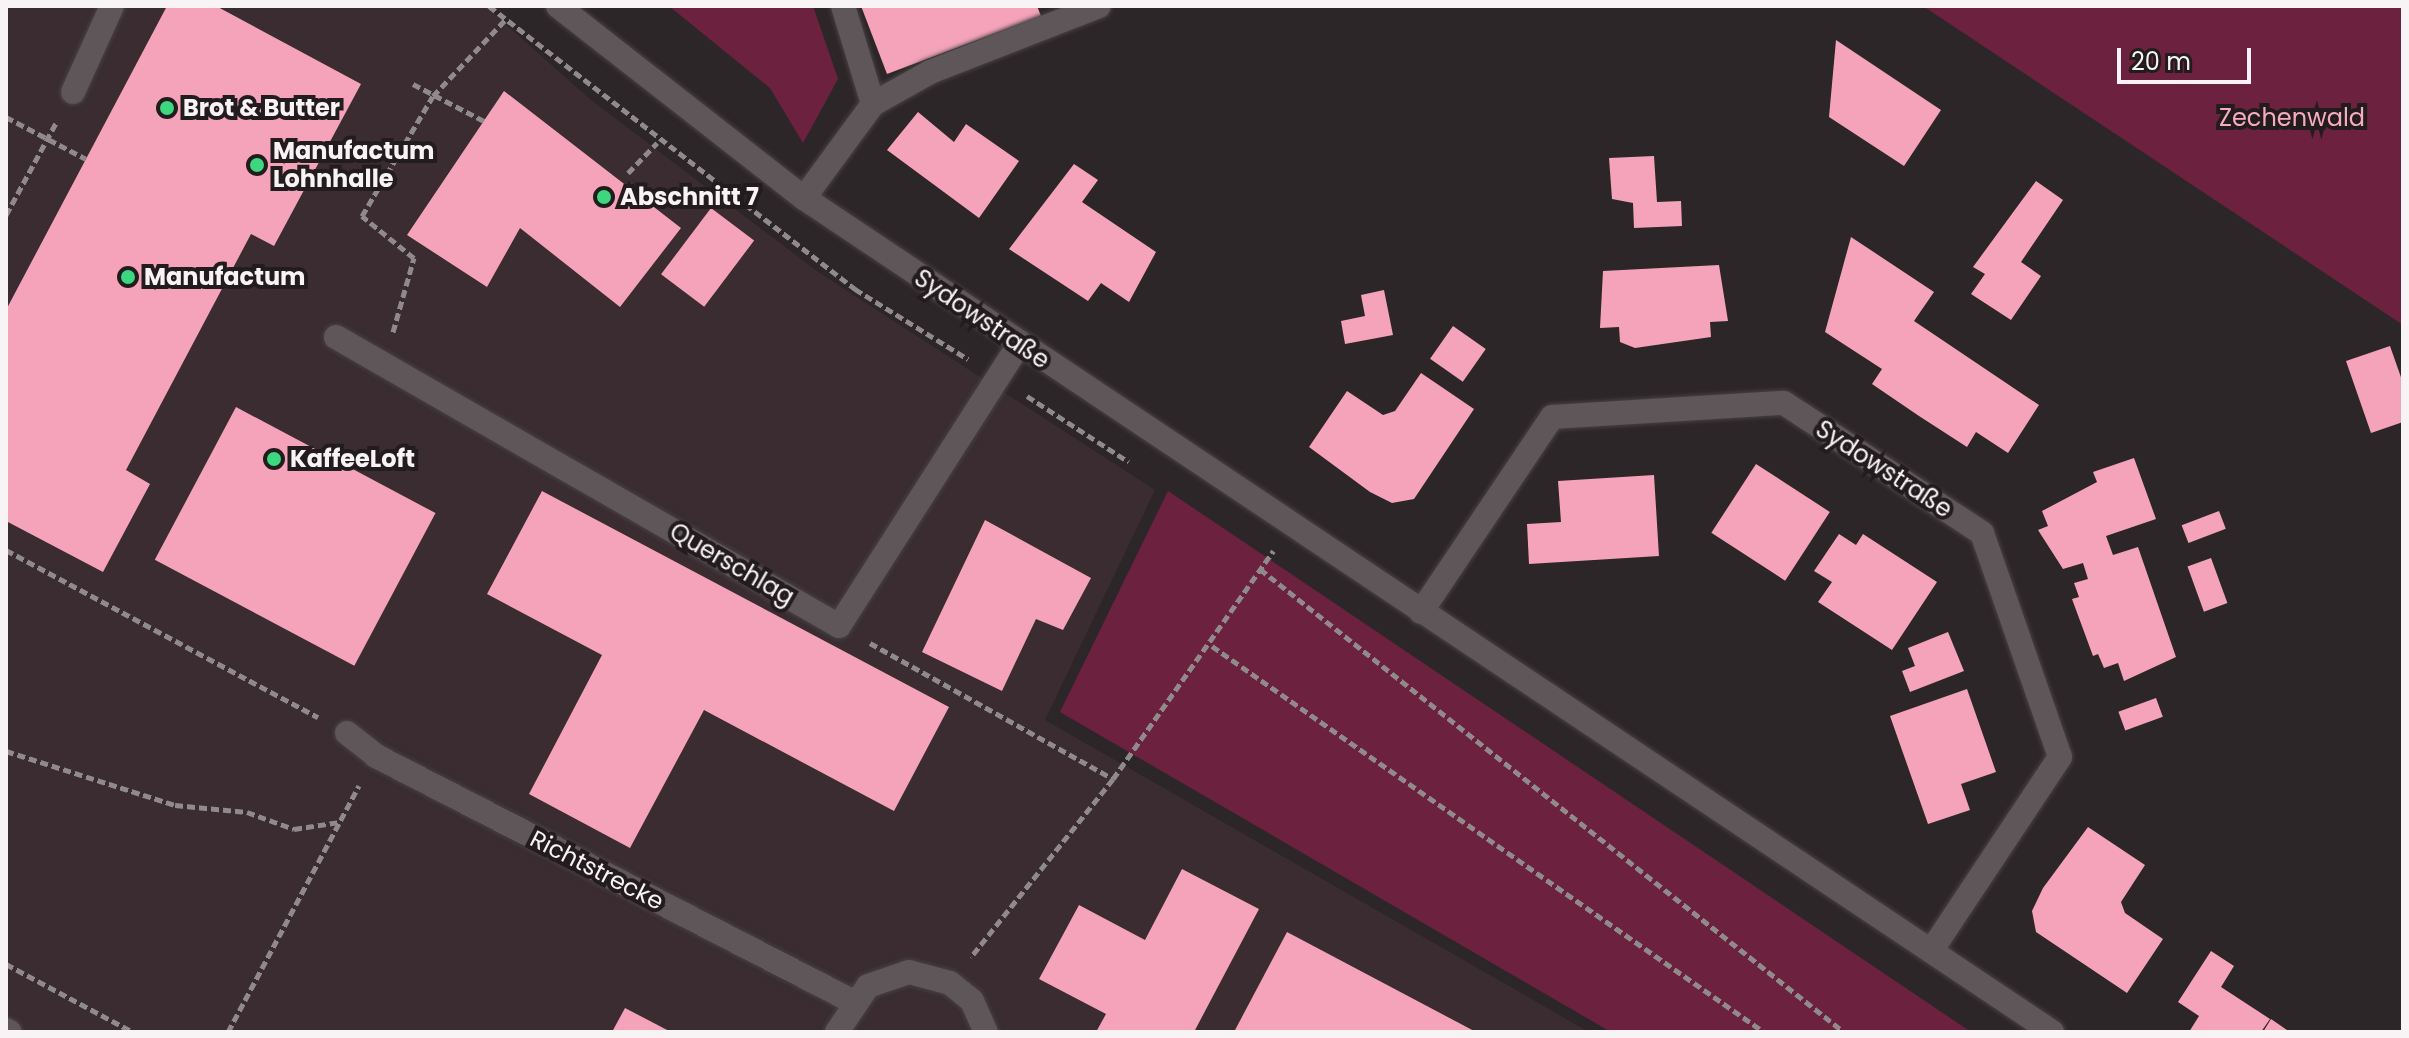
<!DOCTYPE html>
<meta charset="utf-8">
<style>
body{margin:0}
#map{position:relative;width:2409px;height:1038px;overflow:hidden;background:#2d2628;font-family:Poppins,sans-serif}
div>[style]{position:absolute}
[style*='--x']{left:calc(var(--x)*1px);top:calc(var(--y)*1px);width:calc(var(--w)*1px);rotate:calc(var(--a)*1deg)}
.built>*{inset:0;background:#3a2c30}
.green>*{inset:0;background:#6c223e}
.building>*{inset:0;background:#f4a3bb;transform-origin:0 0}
.path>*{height:5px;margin-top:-2.5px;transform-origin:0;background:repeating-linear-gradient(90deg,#908a8b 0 8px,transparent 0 12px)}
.roads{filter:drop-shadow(0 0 2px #474143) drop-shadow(0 0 2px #474143)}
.minor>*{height:24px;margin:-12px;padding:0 12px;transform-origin:12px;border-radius:12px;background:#5e5658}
.dots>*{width:22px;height:22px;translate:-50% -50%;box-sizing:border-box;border:4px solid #231c1e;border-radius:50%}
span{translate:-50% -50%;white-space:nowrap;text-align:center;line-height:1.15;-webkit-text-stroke:8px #231c1e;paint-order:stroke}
.poi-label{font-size:24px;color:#f8f3f4;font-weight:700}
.left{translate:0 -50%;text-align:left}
.park-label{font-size:24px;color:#f6abc1}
.street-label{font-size:24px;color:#f8f3f4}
.frame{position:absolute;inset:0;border:8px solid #f8f3f4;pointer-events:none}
.scale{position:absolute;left:2117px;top:48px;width:134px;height:36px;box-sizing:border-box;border:4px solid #f8f3f4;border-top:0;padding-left:10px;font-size:24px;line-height:28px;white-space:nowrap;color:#f8f3f4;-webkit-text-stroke:6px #231c1e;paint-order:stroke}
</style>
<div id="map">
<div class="built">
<div style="clip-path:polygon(6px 6px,485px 6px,591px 100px,821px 274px,1155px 490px,1045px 720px,1589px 1032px,6px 1032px)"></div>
</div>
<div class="green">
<div style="clip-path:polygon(669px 6px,813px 6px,838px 79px,803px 143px,770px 88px)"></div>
<div style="clip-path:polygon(1923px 6px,2403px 6px,2403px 325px)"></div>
<div style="clip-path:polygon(1168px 491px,1971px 1032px,1611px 1032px,1060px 712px)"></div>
</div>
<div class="building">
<div style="clip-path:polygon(167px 6px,216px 6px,361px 84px,274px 246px,251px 234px,126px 470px,150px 484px,103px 572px,6px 521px,6px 310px)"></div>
<div style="clip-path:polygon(861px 6px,1037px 6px,1041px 16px,887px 74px)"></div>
<div style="clip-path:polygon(1836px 40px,1941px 110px,1904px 166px,1829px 117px)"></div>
<div style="clip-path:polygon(504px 91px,681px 228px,620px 307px,520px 228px,487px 287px,407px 235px)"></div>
<div style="clip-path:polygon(918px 112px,954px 142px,966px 124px,1019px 161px,979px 218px,887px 150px)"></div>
<div style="clip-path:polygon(1654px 156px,1657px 202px,1681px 201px,1682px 226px,1634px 228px,1633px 203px,1612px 199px,1609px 158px)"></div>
<div style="clip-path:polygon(1074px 164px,1098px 180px,1082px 202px,1156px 252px,1129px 302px,1101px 283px,1088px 301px,1009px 249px)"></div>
<div style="clip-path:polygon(2036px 181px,2063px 200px,2021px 262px,2041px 276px,2011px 320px,1971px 294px,1985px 274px,1973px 267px)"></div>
<div style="left:711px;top:208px;width:54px;height:83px;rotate:37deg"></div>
<div style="clip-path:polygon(1851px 237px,1934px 292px,1914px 321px,2039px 405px,2008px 453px,1976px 432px,1967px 447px,1919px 416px,1872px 384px,1882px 369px,1825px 332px)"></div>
<div style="clip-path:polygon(1719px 265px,1728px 321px,1710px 322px,1711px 337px,1635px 348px,1620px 342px,1619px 327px,1600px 328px,1603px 271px)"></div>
<div style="clip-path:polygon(1384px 290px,1393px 335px,1345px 344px,1341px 321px,1365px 316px,1361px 295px)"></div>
<div style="left:1453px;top:326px;width:40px;height:40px;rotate:35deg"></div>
<div style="clip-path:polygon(2390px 346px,2403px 383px,2403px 422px,2371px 433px,2346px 361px)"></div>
<div style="clip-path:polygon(1421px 373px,1474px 409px,1414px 499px,1392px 503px,1370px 492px,1309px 447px,1347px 391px,1383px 415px,1395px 411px)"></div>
<div style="left:236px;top:407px;width:226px;height:173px;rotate:28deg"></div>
<div style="clip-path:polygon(2134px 458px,2156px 519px,2106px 536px,2113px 555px,2138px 547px,2176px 657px,2124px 681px,2118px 663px,2104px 668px,2098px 654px,2093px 656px,2072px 599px,2079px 597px,2074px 583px,2088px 579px,2083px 563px,2063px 569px,2038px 530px,2048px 526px,2042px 511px,2097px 482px,2093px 472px)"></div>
<div style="left:1756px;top:464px;width:88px;height:82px;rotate:33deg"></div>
<div style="clip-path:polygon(1654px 475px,1659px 556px,1529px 564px,1527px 524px,1561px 522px,1558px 481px)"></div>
<div style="clip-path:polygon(542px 491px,949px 707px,894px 811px,704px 710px,630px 848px,529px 794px,602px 655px,487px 594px)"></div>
<div style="left:2219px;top:511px;width:19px;height:40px;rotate:69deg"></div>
<div style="clip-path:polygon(985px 520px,1091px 578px,1063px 630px,1036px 619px,1002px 691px,922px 652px)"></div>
<div style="clip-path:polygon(1839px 534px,1856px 545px,1863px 534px,1937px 582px,1892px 650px,1818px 602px,1832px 582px,1814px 571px)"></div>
<div style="left:2211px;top:558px;width:48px;height:25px;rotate:70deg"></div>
<div style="clip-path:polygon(1948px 632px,1964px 671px,1910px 692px,1902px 671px,1915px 666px,1908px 648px)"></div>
<div style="clip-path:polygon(1967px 689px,1996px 772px,1961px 784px,1970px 810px,1928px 824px,1890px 716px)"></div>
<div style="left:2156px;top:698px;width:20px;height:40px;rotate:70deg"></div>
<div style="clip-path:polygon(2088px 827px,2145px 865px,2121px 902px,2125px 913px,2163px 939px,2127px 993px,2036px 932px,2032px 911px,2043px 888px)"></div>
<div style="clip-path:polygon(1182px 869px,1259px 909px,1194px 1032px,1096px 1032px,1106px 1014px,1039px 979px,1079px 905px,1145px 940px)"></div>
<div style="clip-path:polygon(1287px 932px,1476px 1032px,1234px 1032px)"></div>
<div style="clip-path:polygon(2211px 951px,2234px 966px,2221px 987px,2270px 1019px,2261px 1032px,2189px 1032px,2199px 1016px,2178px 1002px)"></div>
<div style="clip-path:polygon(625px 1008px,671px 1032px,612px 1032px)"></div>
<div style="clip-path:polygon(2271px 1019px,2290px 1032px,2263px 1032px)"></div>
</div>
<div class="path">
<div style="--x:489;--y:6;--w:463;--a:37.7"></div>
<div style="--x:855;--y:289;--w:133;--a:31.8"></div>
<div style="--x:413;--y:84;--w:80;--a:27.5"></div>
<div style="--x:6;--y:117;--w:90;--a:27.7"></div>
<div style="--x:628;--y:173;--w:42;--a:-46"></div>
<div style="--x:707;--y:204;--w:21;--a:-37"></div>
<div style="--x:6;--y:215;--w:107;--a:-61.5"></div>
<div style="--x:393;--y:332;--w:77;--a:-74.2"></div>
<div style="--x:414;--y:258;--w:67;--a:-141.1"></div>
<div style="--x:362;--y:216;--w:139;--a:-59.4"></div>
<div style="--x:433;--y:96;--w:105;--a:-46.5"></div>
<div style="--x:1027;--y:396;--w:121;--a:32.9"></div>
<div style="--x:6;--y:550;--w:354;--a:28.2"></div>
<div style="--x:1260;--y:569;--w:745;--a:38.41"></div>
<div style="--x:870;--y:643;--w:278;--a:29.2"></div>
<div style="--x:1113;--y:779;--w:228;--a:128.6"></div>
<div style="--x:1212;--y:646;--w:674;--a:34.96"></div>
<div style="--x:6;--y:751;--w:177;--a:17.7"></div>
<div style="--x:175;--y:805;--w:72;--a:5.6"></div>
<div style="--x:247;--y:812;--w:50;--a:19.9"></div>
<div style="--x:294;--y:829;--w:47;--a:-8.7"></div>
<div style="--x:1113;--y:779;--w:279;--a:-54.9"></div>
<div style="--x:6;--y:964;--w:144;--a:28.2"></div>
<div style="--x:228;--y:1032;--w:279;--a:-62"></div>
</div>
<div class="roads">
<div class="minor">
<div style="--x:558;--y:6;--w:312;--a:38"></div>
<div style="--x:804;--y:198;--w:1501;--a:33.75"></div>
<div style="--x:843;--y:6;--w:102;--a:73"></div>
<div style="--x:73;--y:92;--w:94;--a:-65.6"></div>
<div style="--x:804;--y:198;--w:117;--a:-53.7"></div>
<div style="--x:873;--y:104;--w:65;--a:-29.3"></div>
<div style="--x:930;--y:72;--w:181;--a:-21.3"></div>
<div style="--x:336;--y:337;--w:580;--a:29.88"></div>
<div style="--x:839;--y:626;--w:335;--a:-57.4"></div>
<div style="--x:1421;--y:612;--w:235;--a:-56.1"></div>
<div style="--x:1552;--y:417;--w:232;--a:-3.5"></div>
<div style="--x:1784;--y:403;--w:237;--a:33.3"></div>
<div style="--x:1982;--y:533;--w:237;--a:70.8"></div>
<div style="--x:2060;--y:757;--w:233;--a:123.6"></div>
<div style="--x:347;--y:733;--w:37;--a:38"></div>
<div style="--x:376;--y:756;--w:535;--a:27.24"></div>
<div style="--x:6;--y:1030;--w:4;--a:27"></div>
<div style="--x:837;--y:1032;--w:55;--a:-56"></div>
<div style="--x:868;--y:986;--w:43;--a:-18.9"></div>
<div style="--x:909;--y:972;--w:42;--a:15"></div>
<div style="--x:950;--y:983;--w:28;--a:39"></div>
<div style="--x:972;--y:1001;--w:34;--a:66"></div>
</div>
</div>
<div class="dots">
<div style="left:167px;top:108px;background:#3cd77e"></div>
<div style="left:257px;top:165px;background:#3cd77e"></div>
<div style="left:604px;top:197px;background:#3cd77e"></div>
<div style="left:128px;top:277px;background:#3cd77e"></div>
<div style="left:274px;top:459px;background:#3cd77e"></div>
</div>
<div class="poi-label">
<span class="left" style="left:183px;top:108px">Brot &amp; Butter</span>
<span class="left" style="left:273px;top:165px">Manufactum<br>Lohnhalle</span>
<span class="left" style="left:620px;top:197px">Abschnitt 7</span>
<span class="left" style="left:144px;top:277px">Manufactum</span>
<span class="left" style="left:290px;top:459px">KaffeeLoft</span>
</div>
<div class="park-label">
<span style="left:2292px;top:118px">Zechenwald</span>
</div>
<div class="street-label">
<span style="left:982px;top:319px;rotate:34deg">Sydowstraße</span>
<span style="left:1884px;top:469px;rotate:33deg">Sydowstraße</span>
<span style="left:732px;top:564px;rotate:30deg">Querschlag</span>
<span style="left:597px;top:870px;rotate:27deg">Richtstrecke</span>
</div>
<div class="frame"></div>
<div class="scale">20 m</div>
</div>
